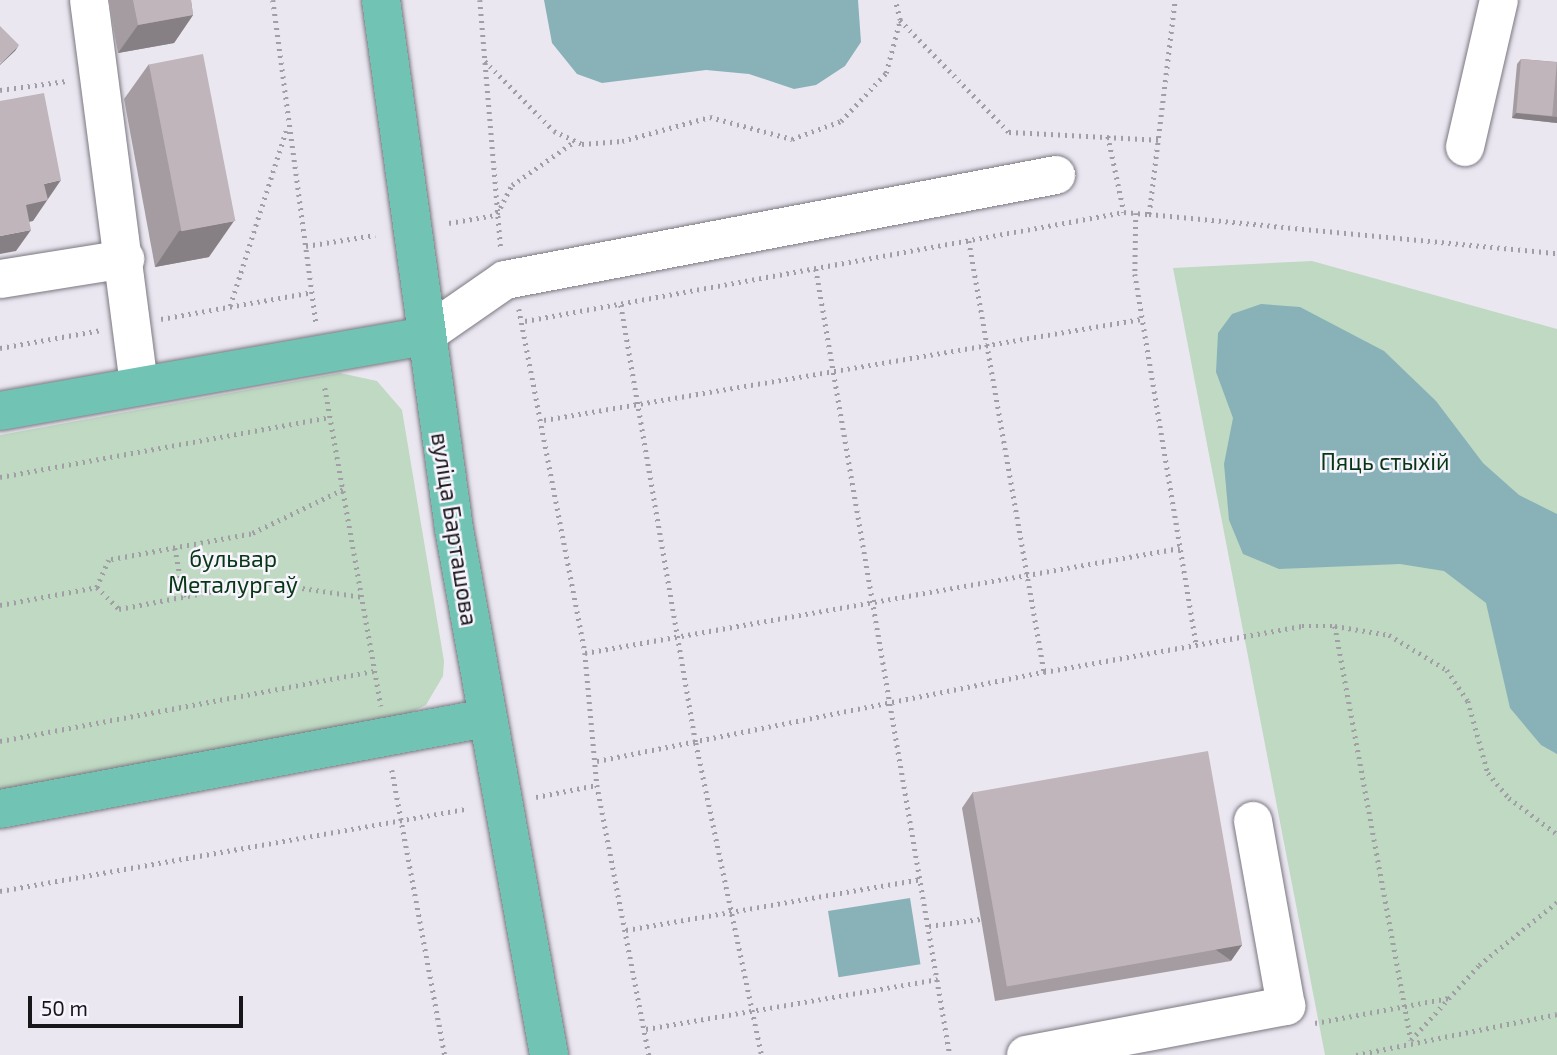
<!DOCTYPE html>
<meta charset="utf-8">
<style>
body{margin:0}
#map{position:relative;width:1557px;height:1055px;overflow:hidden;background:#ebe7f1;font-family:"Exo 2",sans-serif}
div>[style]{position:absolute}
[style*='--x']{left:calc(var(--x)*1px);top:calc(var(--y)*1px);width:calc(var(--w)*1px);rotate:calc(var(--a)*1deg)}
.green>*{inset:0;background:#bfd9c2}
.water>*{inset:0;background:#88b2b8;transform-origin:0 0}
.path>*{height:4.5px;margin-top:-2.25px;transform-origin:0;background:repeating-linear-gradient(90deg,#a19ea6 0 2px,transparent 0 7px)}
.roads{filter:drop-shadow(0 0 2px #7b7881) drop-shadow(0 0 2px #7b7881)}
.minor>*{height:38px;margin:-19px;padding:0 19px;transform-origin:19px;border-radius:19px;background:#fff}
.major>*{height:38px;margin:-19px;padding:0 19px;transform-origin:19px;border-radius:19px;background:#71c4b3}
.wall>*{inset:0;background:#a49ca1}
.shaded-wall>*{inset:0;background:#867f83;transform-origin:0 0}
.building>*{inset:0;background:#bfb5bb;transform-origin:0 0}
span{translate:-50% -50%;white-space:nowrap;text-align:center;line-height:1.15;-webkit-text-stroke:5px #f8f4fe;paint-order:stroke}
.park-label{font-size:23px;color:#073615}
.street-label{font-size:23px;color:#171619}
.scale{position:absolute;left:28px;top:996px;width:215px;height:32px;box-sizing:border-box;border:4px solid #171619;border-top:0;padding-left:9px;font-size:21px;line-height:24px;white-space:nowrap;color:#171619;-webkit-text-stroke:5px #f8f4fe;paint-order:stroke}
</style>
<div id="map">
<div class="green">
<div style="clip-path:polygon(1312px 261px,1557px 329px,1557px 1055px,1325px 1055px,1173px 268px)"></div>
<div style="clip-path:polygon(340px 373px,377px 381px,402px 410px,444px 661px,443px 676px,426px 705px,402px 717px,0 792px,0 435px)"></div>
</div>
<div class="water">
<div style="clip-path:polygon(544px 0,858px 0,861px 42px,845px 66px,816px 85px,794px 89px,749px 74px,706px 70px,602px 83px,577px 74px,552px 43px)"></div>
<div style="clip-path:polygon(1261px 304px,1300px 307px,1384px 351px,1436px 401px,1483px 463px,1519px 495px,1557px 514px,1557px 754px,1541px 745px,1510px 708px,1486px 603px,1444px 571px,1400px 564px,1279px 569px,1243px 554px,1229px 520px,1224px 464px,1233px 418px,1216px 372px,1218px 333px,1232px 314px)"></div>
<div style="left:910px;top:898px;width:67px;height:83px;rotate:81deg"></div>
</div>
<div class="path">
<div style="--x:273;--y:0;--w:325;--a:82.4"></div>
<div style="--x:480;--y:0;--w:249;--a:85.2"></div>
<div style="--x:900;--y:20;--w:156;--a:45.8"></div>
<div style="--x:1009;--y:132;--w:153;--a:3"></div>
<div style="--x:485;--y:61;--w:98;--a:45.4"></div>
<div style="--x:554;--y:131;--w:31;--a:25"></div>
<div style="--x:582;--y:144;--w:40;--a:-4.3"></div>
<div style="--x:622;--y:141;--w:91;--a:-15.3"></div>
<div style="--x:710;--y:117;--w:85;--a:15"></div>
<div style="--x:792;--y:139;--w:52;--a:-20.2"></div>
<div style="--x:841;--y:121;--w:66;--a:-46.8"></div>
<div style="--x:886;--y:73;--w:55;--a:-75.2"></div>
<div style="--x:900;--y:20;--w:21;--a:-104"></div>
<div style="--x:0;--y:90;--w:67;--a:-7.8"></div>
<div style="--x:1108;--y:136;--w:78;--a:78.1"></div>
<div style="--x:1136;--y:213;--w:61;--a:90.9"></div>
<div style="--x:1135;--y:274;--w:375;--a:80.6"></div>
<div style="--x:497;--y:214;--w:33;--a:-63"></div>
<div style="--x:512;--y:185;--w:77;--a:-34.9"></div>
<div style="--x:1149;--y:214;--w:410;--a:5.5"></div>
<div style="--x:449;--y:223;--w:48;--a:-9.7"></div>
<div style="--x:969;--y:241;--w:437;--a:80.1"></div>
<div style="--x:306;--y:246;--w:70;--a:-9.1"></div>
<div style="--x:816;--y:269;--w:797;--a:80.33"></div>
<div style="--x:621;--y:305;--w:444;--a:80.3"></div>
<div style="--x:696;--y:743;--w:319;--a:78.1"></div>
<div style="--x:230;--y:306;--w:184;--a:-72.3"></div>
<div style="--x:519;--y:309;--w:350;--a:79.1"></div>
<div style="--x:585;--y:653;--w:133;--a:84.8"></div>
<div style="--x:597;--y:785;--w:275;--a:79.1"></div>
<div style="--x:161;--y:319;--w:153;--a:-10.1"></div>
<div style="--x:525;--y:321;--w:609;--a:-10.31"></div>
<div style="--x:1124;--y:212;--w:25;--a:5"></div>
<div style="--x:1149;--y:214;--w:216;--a:-83.1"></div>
<div style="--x:0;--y:348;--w:103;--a:-10.1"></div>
<div style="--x:325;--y:388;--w:323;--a:80"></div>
<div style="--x:544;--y:420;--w:606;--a:-9.59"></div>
<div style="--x:0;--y:477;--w:335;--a:-10.3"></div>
<div style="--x:343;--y:490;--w:102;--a:154.4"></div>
<div style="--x:251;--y:534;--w:144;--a:169.6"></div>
<div style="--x:109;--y:560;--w:30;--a:114"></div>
<div style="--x:97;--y:587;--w:31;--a:45"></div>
<div style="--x:119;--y:609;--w:145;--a:-10.8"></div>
<div style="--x:261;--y:582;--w:102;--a:8.4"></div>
<div style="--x:175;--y:548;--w:50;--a:79.6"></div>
<div style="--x:0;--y:605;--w:99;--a:-10.5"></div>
<div style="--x:1335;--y:626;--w:421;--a:79.6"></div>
<div style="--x:585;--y:653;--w:604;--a:-10.01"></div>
<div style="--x:0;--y:741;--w:381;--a:-10.6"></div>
<div style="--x:597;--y:761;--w:456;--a:-11.3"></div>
<div style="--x:1044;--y:672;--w:262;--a:-10.1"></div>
<div style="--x:1302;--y:626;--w:33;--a:0"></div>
<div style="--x:1335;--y:626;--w:55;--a:9.5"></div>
<div style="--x:1389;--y:635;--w:68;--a:31.1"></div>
<div style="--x:1447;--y:670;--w:37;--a:56"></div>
<div style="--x:1468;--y:701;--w:75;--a:74.5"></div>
<div style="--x:1488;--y:773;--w:33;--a:50"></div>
<div style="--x:1509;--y:798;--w:60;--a:36.9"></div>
<div style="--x:392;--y:770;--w:290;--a:79.5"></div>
<div style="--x:536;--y:797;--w:62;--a:-11.1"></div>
<div style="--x:0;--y:891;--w:473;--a:-10"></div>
<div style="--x:929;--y:926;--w:52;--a:-7.7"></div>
<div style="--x:626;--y:930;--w:300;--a:-9.8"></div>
<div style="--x:1315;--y:1023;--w:136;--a:-10.6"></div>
<div style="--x:646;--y:1029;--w:296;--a:-9.7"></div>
<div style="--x:1411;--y:1040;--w:101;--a:-47.8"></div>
<div style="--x:1479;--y:965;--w:100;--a:-38.9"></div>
<div style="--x:1356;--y:1055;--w:205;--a:-11.5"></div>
</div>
<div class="roads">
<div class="minor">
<div style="--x:89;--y:0;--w:389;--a:82.6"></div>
<div style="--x:1465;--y:147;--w:151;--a:-77"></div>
<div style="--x:0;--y:279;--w:127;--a:-9.1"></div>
<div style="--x:424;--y:336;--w:98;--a:-34.7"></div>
<div style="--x:505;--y:280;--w:561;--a:-10.79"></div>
<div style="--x:1026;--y:1055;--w:265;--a:-10.7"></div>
<div style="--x:1286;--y:1006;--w:188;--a:-100.1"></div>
</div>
<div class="major">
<div style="--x:381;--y:0;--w:534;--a:82.14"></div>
<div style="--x:454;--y:529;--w:535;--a:79.76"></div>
<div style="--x:0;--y:411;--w:431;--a:-10"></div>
<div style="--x:0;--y:809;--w:495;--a:-10.6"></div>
</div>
</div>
<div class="wall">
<div style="clip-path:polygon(108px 0,191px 0,193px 15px,174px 43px,118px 53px)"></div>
<div style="clip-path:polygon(1521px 59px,1557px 62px,1557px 123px,1512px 118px,1517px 64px)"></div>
<div style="clip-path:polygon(149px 64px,209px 257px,155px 267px,124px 99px)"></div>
<div style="clip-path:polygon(973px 792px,1242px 945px,1231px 961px,995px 1001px,962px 808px)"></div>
</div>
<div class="shaded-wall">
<div style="clip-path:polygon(193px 15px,174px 43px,118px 53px,138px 25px)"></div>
<div style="clip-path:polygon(19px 45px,15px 51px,0 65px,0 64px)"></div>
<div style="clip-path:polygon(1516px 113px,1557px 117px,1557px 123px,1512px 118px)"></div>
<div style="clip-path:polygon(61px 180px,33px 221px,11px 226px,26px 205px,44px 184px)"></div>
<div style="clip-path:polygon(234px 221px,209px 257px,155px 267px,179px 231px)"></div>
<div style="clip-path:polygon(31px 230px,16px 251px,0 254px,0 236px)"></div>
<div style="left:1242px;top:945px;width:19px;height:238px;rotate:125deg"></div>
</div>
<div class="building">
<div style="clip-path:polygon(133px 0,191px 0,193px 15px,138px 25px)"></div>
<div style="clip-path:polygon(0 26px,19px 45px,1px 63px,0 62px)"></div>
<div style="left:203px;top:54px;width:170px;height:55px;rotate:79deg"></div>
<div style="left:1521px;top:59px;width:36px;height:54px;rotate:5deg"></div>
<div style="clip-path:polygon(44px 93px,61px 180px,44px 184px,48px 200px,26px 205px,31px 230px,0 236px,0 101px)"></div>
<div style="left:1208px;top:751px;width:197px;height:239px;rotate:80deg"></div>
</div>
<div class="park-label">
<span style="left:1385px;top:461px">Пяць стыхій</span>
<span style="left:233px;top:571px">бульвар<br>Металургаў</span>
</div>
<div class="street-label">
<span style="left:455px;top:529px;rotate:81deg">вуліца Барташова</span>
</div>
<div class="scale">50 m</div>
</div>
